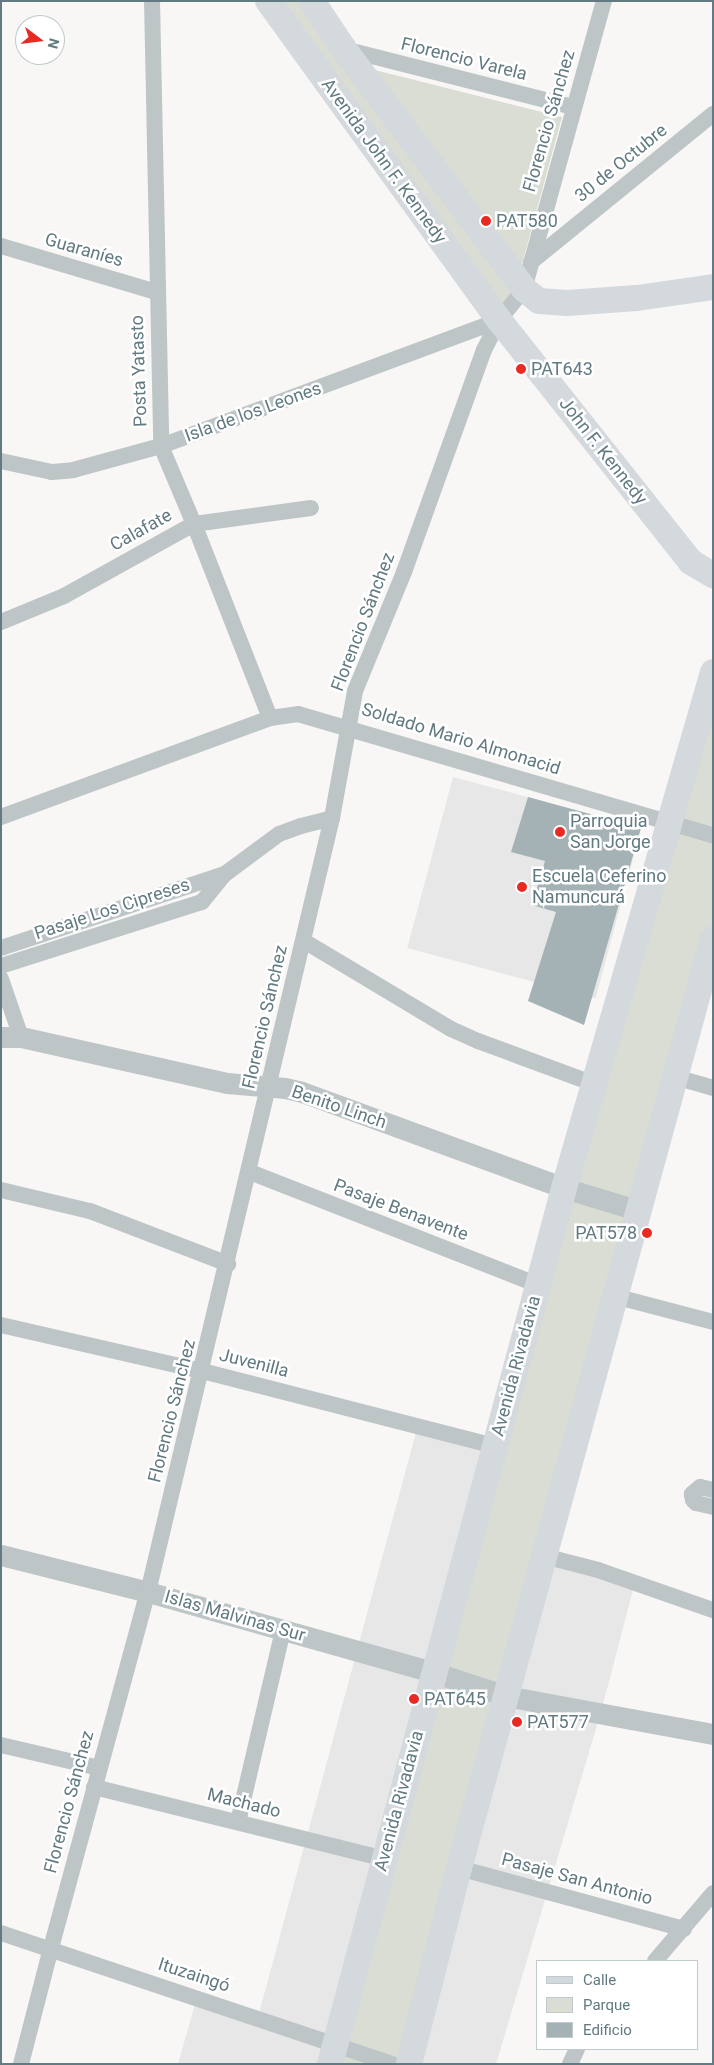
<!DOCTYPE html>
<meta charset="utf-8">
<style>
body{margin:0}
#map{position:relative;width:714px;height:2065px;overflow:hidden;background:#f8f7f5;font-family:Roboto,sans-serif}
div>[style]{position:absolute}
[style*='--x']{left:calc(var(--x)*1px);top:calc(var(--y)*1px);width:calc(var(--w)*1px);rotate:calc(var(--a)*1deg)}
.built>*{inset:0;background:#e6e7e6;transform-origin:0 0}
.green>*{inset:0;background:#d9ddd4}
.building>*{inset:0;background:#a5b2b5}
.minor>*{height:16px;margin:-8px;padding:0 8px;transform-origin:8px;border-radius:8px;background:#bec5c7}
.tertiary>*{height:21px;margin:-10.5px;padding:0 10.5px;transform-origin:10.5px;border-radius:10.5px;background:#bec5c7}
.primary>*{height:26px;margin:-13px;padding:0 13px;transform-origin:13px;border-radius:13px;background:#d3d9dc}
.dots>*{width:14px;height:14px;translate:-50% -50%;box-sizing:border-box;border:2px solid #fff;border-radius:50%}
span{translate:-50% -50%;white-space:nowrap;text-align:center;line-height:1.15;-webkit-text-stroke:5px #fff;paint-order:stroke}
.street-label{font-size:18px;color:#627a81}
.poi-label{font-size:18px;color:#627a81}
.left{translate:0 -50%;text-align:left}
.right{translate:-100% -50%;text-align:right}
.frame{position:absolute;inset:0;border:2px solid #627a81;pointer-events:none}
.legend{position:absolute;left:536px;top:1960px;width:162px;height:90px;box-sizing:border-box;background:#fff;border:1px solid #c0cacd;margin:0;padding:6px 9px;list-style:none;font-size:15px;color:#627a81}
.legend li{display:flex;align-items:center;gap:10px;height:25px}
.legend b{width:25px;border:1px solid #c0cacd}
.north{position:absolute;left:15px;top:15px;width:50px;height:50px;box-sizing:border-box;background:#fff;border:1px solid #c0cacd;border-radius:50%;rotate:105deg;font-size:14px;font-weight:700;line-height:20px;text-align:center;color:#627a81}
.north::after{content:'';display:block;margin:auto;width:18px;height:22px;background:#e92a23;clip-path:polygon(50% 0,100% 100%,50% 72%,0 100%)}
</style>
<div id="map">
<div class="built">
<div style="left:453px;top:777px;width:195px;height:177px;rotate:15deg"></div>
<div style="clip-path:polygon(418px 1425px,495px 1446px,544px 1556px,635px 1582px,601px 1712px,496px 2064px,178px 2064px,197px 1997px,258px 2017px)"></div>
</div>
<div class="green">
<div style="clip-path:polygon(268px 1px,312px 1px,524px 289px,499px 320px)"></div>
<div style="clip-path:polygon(371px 69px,562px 117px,521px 268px)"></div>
<div style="clip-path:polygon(713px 672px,713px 939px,409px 2064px,330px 2064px)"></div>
</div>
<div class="building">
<div style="clip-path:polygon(528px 797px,641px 828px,584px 1025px,528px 1001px,556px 912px,532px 905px,545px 861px,511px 852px)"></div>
</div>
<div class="minor">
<div style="--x:152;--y:1;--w:445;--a:88.8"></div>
<div style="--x:161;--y:446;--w:85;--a:67.1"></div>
<div style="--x:194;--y:524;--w:208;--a:68.6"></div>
<div style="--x:344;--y:49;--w:237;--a:14.2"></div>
<div style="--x:1;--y:246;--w:162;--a:16.5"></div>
<div style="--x:531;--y:262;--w:235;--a:-39.1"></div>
<div style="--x:1;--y:461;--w:52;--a:12.2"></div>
<div style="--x:52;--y:472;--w:21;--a:-5"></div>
<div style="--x:73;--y:470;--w:91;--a:-15.3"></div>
<div style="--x:161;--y:446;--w:361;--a:-20.4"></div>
<div style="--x:1;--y:622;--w:68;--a:-22.4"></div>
<div style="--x:64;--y:596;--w:149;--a:-29"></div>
<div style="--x:194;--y:524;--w:118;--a:-7.8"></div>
<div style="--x:1;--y:817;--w:287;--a:-20.2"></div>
<div style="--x:270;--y:718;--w:28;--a:-8"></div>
<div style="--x:298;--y:714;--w:432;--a:16.3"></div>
<div style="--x:304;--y:941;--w:171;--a:30.9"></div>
<div style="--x:451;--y:1029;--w:30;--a:24"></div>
<div style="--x:478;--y:1041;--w:124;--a:20.3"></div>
<div style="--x:1;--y:948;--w:236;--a:-18.3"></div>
<div style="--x:1;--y:966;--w:211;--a:-17.7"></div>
<div style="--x:202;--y:902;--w:36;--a:-51"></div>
<div style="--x:225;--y:874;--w:67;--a:-36.5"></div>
<div style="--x:279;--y:834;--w:23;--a:-20"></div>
<div style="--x:301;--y:826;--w:32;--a:-14"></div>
<div style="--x:1;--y:979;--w:61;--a:71"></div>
<div style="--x:675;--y:1077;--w:40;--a:16"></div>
<div style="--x:250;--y:1172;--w:309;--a:21.4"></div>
<div style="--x:1;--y:1190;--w:91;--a:13.3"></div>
<div style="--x:90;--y:1211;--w:148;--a:21"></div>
<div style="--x:614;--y:1296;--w:102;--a:14.7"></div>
<div style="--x:1;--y:1325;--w:206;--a:12.9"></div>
<div style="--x:202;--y:1371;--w:302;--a:14.4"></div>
<div style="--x:713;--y:1490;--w:13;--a:-167"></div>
<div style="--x:700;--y:1487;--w:11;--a:139"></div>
<div style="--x:692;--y:1494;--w:6;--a:81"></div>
<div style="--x:693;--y:1500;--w:4;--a:45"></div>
<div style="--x:696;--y:1503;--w:17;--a:13"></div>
<div style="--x:544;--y:1556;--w:56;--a:14.5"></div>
<div style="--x:598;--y:1570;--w:122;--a:19.2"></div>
<div style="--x:1;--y:1745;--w:101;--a:13.2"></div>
<div style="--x:94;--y:1787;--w:299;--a:13.9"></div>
<div style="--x:238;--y:1822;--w:197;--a:-76.8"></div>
<div style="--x:459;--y:1868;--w:233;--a:15.2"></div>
<div style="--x:1;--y:1933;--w:412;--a:18.5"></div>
<div style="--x:655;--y:1961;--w:89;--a:-49.5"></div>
<div style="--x:21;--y:2064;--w:120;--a:-75.5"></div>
<div style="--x:51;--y:1948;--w:369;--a:-74.8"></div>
<div style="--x:148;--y:1592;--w:796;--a:-76.63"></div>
<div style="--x:332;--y:818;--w:129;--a:-79.7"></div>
<div style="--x:355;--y:691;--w:129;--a:-67.6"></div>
<div style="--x:404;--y:572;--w:236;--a:-70.2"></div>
<div style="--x:484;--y:350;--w:34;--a:-63"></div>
<div style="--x:499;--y:320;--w:40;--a:-51"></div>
<div style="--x:524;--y:289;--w:299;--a:-74.5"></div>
<div style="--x:570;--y:2064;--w:17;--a:-65"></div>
</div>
<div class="tertiary">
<div style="--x:1;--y:1037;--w:20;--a:0"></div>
<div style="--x:21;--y:1037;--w:211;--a:12.6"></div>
<div style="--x:227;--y:1083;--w:58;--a:4.9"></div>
<div style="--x:285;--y:1088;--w:17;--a:13"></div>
<div style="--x:302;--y:1092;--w:279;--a:20.1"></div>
<div style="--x:564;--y:1188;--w:76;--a:16.8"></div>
<div style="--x:1;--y:1555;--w:152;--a:14.1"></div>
<div style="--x:148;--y:1592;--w:296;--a:15.7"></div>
<div style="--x:433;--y:1672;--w:77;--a:18.2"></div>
<div style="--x:506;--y:1696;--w:210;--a:10.4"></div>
</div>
<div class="primary">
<div style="--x:268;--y:1;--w:394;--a:54.1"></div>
<div style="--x:499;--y:320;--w:309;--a:51.6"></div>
<div style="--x:691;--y:562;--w:26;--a:31"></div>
<div style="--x:312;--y:1;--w:58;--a:56.3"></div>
<div style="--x:344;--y:49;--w:300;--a:53.1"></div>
<div style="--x:524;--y:289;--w:19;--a:39"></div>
<div style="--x:539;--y:301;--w:28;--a:4"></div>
<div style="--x:567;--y:303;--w:70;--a:-4.1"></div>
<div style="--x:637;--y:298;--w:77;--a:-8.2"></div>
<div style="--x:330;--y:2064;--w:907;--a:-75.04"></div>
<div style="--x:564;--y:1188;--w:537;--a:-73.89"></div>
<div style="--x:409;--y:2064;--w:202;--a:-75.7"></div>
<div style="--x:459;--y:1868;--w:963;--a:-74.71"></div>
</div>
<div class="dots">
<div style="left:486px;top:221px;background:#e92a23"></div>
<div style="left:521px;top:369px;background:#e92a23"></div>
<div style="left:560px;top:832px;background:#e92a23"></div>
<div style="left:522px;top:887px;background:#e92a23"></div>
<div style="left:647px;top:1233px;background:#e92a23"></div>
<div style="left:414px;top:1699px;background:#e92a23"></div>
<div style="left:517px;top:1722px;background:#e92a23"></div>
</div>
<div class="street-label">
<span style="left:464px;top:59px;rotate:14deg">Florencio Varela</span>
<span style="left:549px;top:121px;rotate:-74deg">Florencio Sánchez</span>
<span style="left:384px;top:161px;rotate:54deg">Avenida John F. Kennedy</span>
<span style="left:621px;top:163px;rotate:-39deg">30 de Octubre</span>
<span style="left:84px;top:250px;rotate:16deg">Guaraníes</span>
<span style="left:139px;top:371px;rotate:-92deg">Posta Yatasto</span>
<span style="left:253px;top:412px;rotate:-20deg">Isla de los Leones</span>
<span style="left:603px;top:451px;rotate:52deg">John F. Kennedy</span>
<span style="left:141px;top:530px;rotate:-29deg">Calafate</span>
<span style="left:363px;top:622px;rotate:-69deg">Florencio Sánchez</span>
<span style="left:461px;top:739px;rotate:17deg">Soldado Mario Almonacid</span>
<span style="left:112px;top:909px;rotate:-18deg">Pasaje Los Cipreses</span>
<span style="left:265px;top:1017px;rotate:-77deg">Florencio Sánchez</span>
<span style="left:339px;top:1107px;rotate:19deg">Benito Linch</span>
<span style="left:401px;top:1210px;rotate:21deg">Pasaje Benavente</span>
<span style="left:254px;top:1363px;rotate:14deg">Juvenilla</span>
<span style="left:516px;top:1366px;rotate:-75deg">Avenida Rivadavia</span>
<span style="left:172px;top:1411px;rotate:-76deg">Florencio Sánchez</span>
<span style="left:235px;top:1616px;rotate:16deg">Islas Malvinas Sur</span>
<span style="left:399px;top:1801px;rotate:-75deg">Avenida Rivadavia</span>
<span style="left:69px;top:1802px;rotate:-75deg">Florencio Sánchez</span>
<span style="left:244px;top:1803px;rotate:14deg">Machado</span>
<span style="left:577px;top:1879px;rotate:15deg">Pasaje San Antonio</span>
<span style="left:194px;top:1975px;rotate:18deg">Ituzaingó</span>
</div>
<div class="poi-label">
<span class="left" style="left:496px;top:221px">PAT580</span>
<span class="left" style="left:531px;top:369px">PAT643</span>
<span class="left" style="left:570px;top:832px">Parroquia<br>San Jorge</span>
<span class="left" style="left:532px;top:887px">Escuela Ceferino<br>Namuncurá</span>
<span class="right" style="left:637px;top:1233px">PAT578</span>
<span class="left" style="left:424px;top:1699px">PAT645</span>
<span class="left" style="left:527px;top:1722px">PAT577</span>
</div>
<div class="frame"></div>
<ul class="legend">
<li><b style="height:6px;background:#d3d9dc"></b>Calle</li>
<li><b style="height:14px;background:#d9ddd4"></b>Parque</li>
<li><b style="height:14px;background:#a5b2b5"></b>Edificio</li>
</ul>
<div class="north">N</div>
</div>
